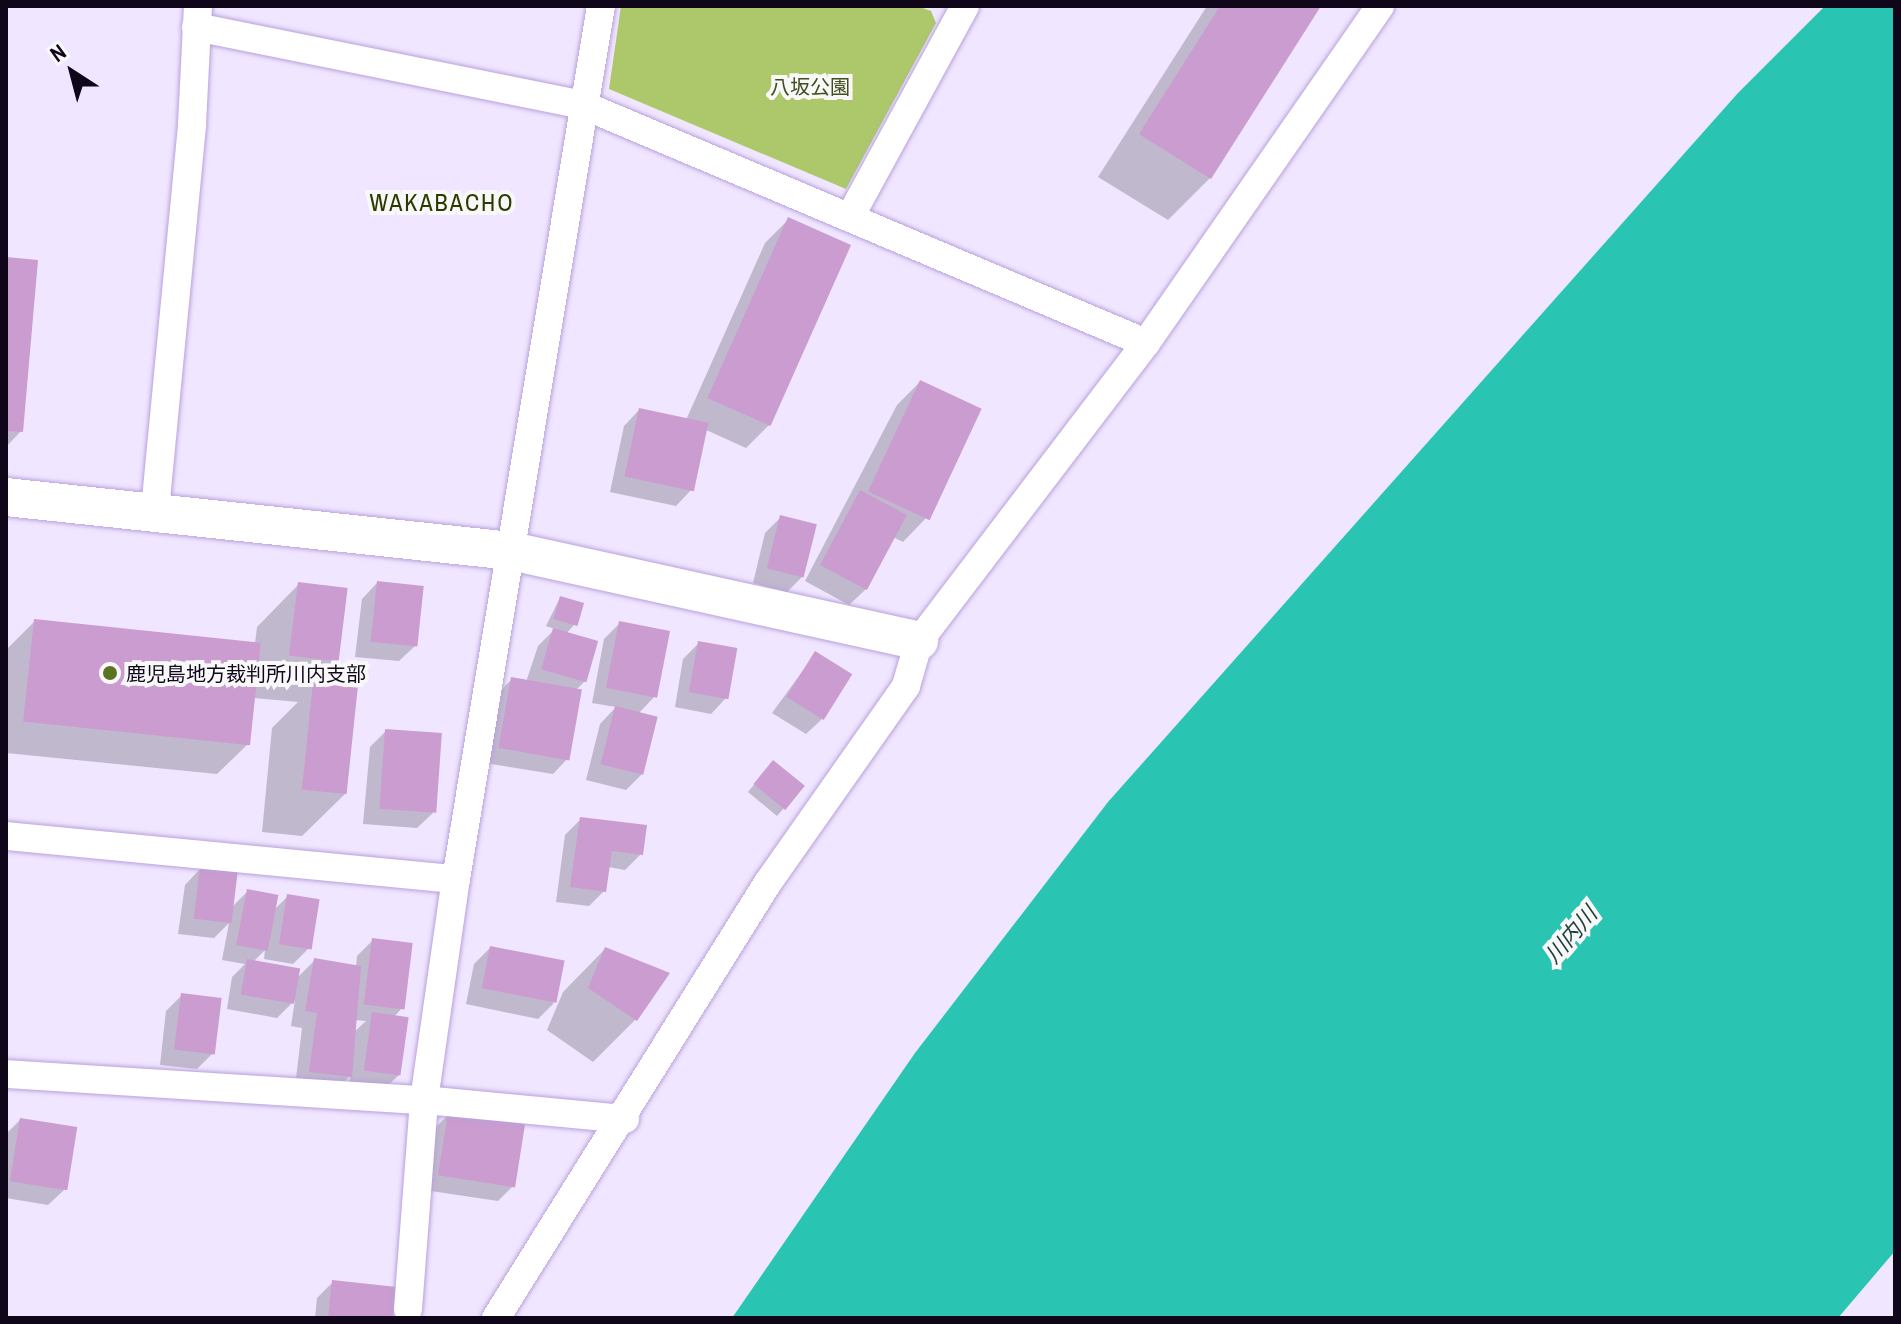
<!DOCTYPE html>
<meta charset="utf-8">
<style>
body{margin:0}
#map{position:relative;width:1901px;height:1324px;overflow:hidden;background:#f0e6ff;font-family:"Archivo Narrow","Noto Sans JP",sans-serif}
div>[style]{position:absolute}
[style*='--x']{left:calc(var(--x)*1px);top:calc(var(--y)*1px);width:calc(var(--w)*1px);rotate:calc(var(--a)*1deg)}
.green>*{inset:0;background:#acc86b}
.water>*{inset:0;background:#2ac4b2}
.shadow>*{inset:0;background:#0003}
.building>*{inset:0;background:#ca9ccf;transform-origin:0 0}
.roads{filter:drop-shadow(0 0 2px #b9a1dc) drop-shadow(0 0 2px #b9a1dc)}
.street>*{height:28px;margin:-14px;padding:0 14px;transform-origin:14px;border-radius:14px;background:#fff}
.secondary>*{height:38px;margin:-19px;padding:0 19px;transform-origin:19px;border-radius:19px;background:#fff}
.dots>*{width:22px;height:22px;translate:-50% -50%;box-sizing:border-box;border:4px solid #f8f8f8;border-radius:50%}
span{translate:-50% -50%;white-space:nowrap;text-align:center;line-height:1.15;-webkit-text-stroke:8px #f8f8f8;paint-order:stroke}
.park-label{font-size:20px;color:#404e1d}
.poi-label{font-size:20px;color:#0f061a}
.left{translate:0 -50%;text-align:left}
.water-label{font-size:22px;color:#213f3a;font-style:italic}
.quarter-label{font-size:24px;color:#2c3a00;letter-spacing:2px}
.frame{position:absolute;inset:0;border:8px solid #0f061a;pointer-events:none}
.north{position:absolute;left:32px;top:32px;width:80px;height:80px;-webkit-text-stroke:6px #f8f8f8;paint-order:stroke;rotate:324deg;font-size:22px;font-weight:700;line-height:32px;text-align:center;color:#0f061a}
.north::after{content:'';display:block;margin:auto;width:28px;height:36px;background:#0f061a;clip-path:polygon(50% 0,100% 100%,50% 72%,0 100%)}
</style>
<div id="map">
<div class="green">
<div style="clip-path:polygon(621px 6px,917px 6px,931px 11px,936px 23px,846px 189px,609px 89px)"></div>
</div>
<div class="water">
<div style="clip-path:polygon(1825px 6px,1895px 6px,1895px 1251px,1838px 1318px,732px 1318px,915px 1053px,1108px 802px,1738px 93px)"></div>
</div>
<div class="shadow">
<div style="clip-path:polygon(1207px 6px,1318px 6px,1210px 178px,1168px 220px,1098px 177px)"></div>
<div style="clip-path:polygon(789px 219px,770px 424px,746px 448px,704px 429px,691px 490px,676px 506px,610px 492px,624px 426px,639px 410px,686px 420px,765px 243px)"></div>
<div style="clip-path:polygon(6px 259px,21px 431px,6px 447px)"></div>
<div style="clip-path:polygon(920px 382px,979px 410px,926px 518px,903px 542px,893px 537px,865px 590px,849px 605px,805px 581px,897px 405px)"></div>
<div style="clip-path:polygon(781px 517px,803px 576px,787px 592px,753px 583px,765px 533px)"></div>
<div style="clip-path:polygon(377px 583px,415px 646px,399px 661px,355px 657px,362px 599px)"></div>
<div style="clip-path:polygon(299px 584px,338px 660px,312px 685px,355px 690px,345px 794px,302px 836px,262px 832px,272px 728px,298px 702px,253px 698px,248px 744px,217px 774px,6px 753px,6px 650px,35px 621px,255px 643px,257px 627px)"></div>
<div style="clip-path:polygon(560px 598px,574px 625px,566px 634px,584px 682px,576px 690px,568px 758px,553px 774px,485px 763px,496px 695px,511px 680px,526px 682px,538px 646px,555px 629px,546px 626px)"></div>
<div style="clip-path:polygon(620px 623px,655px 696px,638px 714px,642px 774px,626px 790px,586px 780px,600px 724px,616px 707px,592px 703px,604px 639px)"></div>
<div style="clip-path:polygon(699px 643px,726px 698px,711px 714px,675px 707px,683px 659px)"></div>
<div style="clip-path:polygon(815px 654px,822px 719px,806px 734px,772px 713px)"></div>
<div style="clip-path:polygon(386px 731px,433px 813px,417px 828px,363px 824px,370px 747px)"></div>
<div style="clip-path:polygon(766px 770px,784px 808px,777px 816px,748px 792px)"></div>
<div style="clip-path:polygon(581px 819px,641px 854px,625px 870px,608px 867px,604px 891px,589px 906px,556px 902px,565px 835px)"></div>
<div style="clip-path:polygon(evenodd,200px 869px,231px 908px,248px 891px,273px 911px,288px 896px,309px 948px,293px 964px,264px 959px,265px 950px,253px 962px,296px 979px,315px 960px,356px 967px,357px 956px,373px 940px,402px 1008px,394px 1017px,399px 1075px,383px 1090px,349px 1085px,350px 1076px,334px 1092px,295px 1087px,302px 1028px,291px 1026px,295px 1000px,277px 1018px,227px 1009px,232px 977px,245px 964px,222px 960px,229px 923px,214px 938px,178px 934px,185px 885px,200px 869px,355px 1020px,366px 1021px,353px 1033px,355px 1020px)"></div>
<div style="clip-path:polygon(490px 948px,554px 1003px,538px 1019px,466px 1004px,474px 964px)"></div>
<div style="clip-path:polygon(605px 949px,667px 974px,635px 1020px,593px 1062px,547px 1030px,563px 992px)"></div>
<div style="clip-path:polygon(182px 995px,212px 1054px,197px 1069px,160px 1065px,166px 1011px)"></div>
<div style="clip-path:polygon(449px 1114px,514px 1185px,498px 1201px,424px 1190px,433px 1130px)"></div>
<div style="clip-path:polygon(20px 1120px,64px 1190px,48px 1205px,6px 1198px,6px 1134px)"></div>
<div style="clip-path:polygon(333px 1282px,391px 1318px,315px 1318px,317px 1298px)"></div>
</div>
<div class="building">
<div style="clip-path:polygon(1220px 6px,1321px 6px,1211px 179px,1139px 134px)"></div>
<div style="left:788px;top:217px;width:69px;height:198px;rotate:24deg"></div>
<div style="clip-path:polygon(6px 257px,38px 260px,23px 432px,6px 431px)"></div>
<div style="left:920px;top:380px;width:68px;height:123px;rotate:25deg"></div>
<div style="left:639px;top:408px;width:71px;height:70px;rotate:12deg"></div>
<div style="left:860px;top:490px;width:53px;height:85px;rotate:28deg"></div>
<div style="left:780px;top:515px;width:38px;height:55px;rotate:14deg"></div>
<div style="left:377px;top:581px;width:47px;height:61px;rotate:6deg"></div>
<div style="left:298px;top:582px;width:50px;height:74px;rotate:7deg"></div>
<div style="left:560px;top:596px;width:25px;height:24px;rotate:16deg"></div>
<div style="left:34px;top:619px;width:228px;height:103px;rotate:6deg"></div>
<div style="left:619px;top:621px;width:52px;height:68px;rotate:11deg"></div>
<div style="left:553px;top:628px;width:47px;height:43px;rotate:16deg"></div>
<div style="left:698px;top:641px;width:40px;height:52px;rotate:10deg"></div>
<div style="left:815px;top:651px;width:44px;height:54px;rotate:32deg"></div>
<div style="left:511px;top:677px;width:72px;height:72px;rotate:10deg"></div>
<div style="left:313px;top:683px;width:45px;height:107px;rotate:6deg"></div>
<div style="left:615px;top:706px;width:44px;height:60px;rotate:14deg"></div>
<div style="left:385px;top:729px;width:57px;height:80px;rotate:4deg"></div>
<div style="left:773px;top:760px;width:41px;height:31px;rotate:39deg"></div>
<div style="clip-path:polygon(580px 817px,647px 825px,643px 855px,612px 851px,606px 892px,570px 887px)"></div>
<div style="left:200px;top:867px;width:38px;height:52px;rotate:7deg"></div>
<div style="left:247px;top:889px;width:32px;height:57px;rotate:11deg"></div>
<div style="left:287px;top:894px;width:33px;height:51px;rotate:9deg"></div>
<div style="left:372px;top:938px;width:41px;height:67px;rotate:7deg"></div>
<div style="left:490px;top:946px;width:76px;height:43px;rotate:11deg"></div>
<div style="clip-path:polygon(605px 947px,670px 973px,637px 1021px,588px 988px)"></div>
<div style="clip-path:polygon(314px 958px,361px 966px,352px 1077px,309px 1072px,317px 1013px,305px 1011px)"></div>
<div style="left:247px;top:959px;width:54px;height:36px;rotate:10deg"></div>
<div style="left:181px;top:993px;width:41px;height:57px;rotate:7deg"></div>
<div style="left:372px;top:1012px;width:37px;height:59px;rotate:8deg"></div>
<div style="left:448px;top:1112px;width:78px;height:64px;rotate:9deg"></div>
<div style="left:20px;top:1118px;width:58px;height:64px;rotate:9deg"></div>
<div style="clip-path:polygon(332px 1280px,397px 1287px,393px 1318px,328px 1318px)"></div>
</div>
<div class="roads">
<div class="street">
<div style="--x:196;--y:27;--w:395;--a:11.4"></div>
<div style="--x:583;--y:105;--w:611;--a:22.92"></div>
<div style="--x:850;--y:217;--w:240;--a:-61.4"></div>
<div style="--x:155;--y:510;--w:388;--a:-84.5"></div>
<div style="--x:192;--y:124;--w:118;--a:-87.1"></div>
<div style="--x:6;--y:836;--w:452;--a:5.5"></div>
<div style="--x:6;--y:1074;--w:419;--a:3.6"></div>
<div style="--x:424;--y:1100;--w:202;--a:5.4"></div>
<div style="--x:408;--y:1309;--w:210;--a:-85.6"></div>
<div style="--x:424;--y:1100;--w:223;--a:-81.8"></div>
<div style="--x:456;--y:879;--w:885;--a:-80.57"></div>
<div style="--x:496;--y:1318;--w:512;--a:-58.02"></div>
<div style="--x:767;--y:884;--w:242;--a:-54.9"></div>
<div style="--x:906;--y:686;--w:47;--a:-73.9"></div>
<div style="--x:919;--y:641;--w:375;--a:-52.7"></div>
<div style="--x:1146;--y:343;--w:410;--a:-55.2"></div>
</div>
<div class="secondary">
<div style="--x:6;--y:497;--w:508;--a:6.1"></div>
<div style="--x:511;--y:551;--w:418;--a:12.4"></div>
</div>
</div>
<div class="dots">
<div style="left:110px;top:673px;background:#5c7121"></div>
</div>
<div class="park-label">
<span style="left:810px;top:86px">八坂公園</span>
</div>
<div class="poi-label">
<span class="left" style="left:126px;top:673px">鹿児島地方裁判所川内支部</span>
</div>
<div class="water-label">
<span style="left:1571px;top:935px;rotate:-49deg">川内川</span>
</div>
<div class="quarter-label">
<span style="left:442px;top:203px">WAKABACHO</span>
</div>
<div class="frame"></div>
<div class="north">N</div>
</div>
